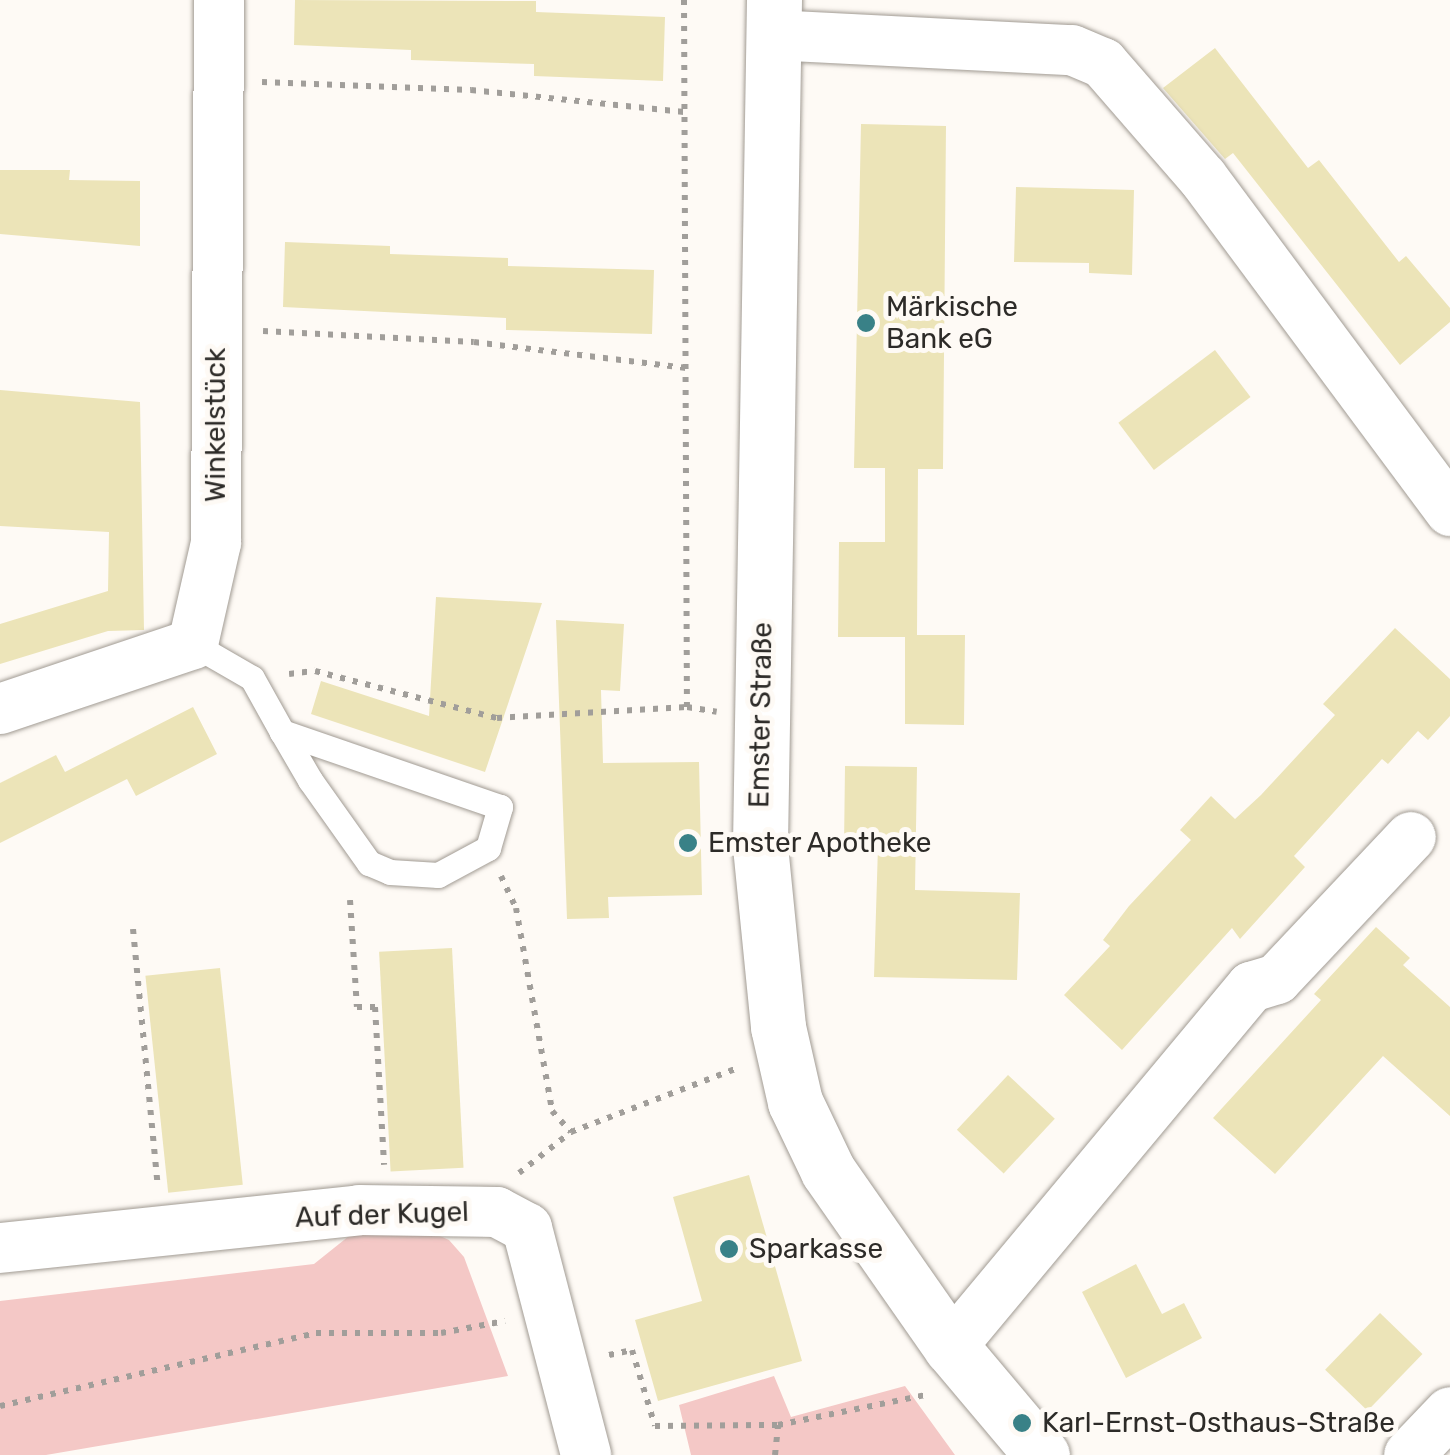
<!DOCTYPE html>
<meta charset="utf-8">
<style>
body{margin:0}
#map{position:relative;width:1450px;height:1455px;overflow:hidden;background:#fefaf5;font-family:Rubik,sans-serif}
div>[style]{position:absolute}
[style*='--x']{left:calc(var(--x)*1px);top:calc(var(--y)*1px);width:calc(var(--w)*1px);rotate:calc(var(--a)*1deg)}
.green>*{inset:0;background:#f4c8c6}
.building>*{inset:0;background:#ece4b8;transform-origin:0 0}
.path>*{height:6px;margin-top:-3px;transform-origin:0;background:repeating-linear-gradient(90deg,#a19e9a 0 5px,transparent 0 13px)}
.roads{filter:drop-shadow(0 0 2px #a19b93) drop-shadow(0 0 2px #a19b93)}
.lane>*{height:25px;margin:-12.5px;padding:0 12.5px;transform-origin:12.5px;border-radius:12.5px;background:#fff}
.street>*{height:50px;margin:-25px;padding:0 25px;transform-origin:25px;border-radius:25px;background:#fff}
.secondary>*{height:55px;margin:-27.5px;padding:0 27.5px;transform-origin:27.5px;border-radius:27.5px;background:#fff}
.dots>*{width:28px;height:28px;translate:-50% -50%;box-sizing:border-box;border:5px solid #fefaf5;border-radius:50%}
span{translate:-50% -50%;white-space:nowrap;text-align:center;line-height:1.15;-webkit-text-stroke:10px #fefaf5;paint-order:stroke}
.poi-label{font-size:28px;color:#2d2b28}
.left{translate:0 -50%;text-align:left}
.street-label{font-size:28px;color:#2d2b28}
</style>
<div id="map">
<div class="green">
<div style="clip-path:polygon(359px 1228px,429px 1231px,449px 1240px,464px 1257px,508px 1376px,46px 1455px,0 1455px,0 1301px,314px 1264px)"></div>
<div style="clip-path:polygon(774px 1376px,791px 1417px,905px 1386px,955px 1455px,691px 1455px,679px 1405px)"></div>
</div>
<div class="building">
<div style="clip-path:polygon(295px 0,536px 1px,536px 12px,665px 17px,663px 81px,534px 76px,534px 64px,411px 60px,411px 50px,294px 45px)"></div>
<div style="clip-path:polygon(1215px 48px,1308px 168px,1319px 160px,1399px 262px,1406px 256px,1450px 308px,1450px 322px,1400px 365px,1233px 153px,1225px 159px,1163px 88px)"></div>
<div style="clip-path:polygon(861px 124px,946px 126px,943px 469px,918px 469px,917px 635px,965px 635px,964px 725px,905px 724px,905px 637px,838px 637px,839px 542px,885px 542px,885px 468px,854px 468px)"></div>
<div style="clip-path:polygon(0 170px,70px 170px,69px 180px,140px 181px,140px 246px,0 234px)"></div>
<div style="clip-path:polygon(1016px 187px,1134px 190px,1132px 275px,1089px 273px,1089px 263px,1014px 262px)"></div>
<div style="clip-path:polygon(285px 242px,390px 246px,390px 254px,508px 258px,508px 266px,654px 270px,652px 334px,506px 330px,506px 318px,283px 307px)"></div>
<div style="left:1215px;top:350px;width:59px;height:121px;rotate:53deg"></div>
<div style="clip-path:polygon(0 390px,140px 402px,144px 630px,108px 631px,0 664px,0 624px,108px 591px,109px 532px,0 526px)"></div>
<div style="clip-path:polygon(436px 597px,542px 603px,485px 772px,311px 714px,321px 681px,429px 716px)"></div>
<div style="clip-path:polygon(556px 620px,624px 624px,620px 691px,601px 690px,603px 763px,699px 762px,702px 895px,608px 897px,609px 918px,567px 919px)"></div>
<div style="clip-path:polygon(1395px 628px,1450px 679px,1450px 716px,1428px 740px,1418px 731px,1388px 764px,1382px 759px,1294px 856px,1305px 867px,1240px 939px,1232px 928px,1122px 1050px,1064px 995px,1110px 946px,1103px 940px,1129px 906px,1191px 840px,1180px 830px,1211px 796px,1235px 819px,1261px 795px,1335px 715px,1323px 704px)"></div>
<div style="clip-path:polygon(193px 707px,217px 754px,136px 796px,127px 779px,0 843px,0 783px,56px 755px,65px 772px)"></div>
<div style="clip-path:polygon(845px 766px,917px 767px,915px 890px,1020px 893px,1017px 980px,874px 977px,878px 846px,844px 846px)"></div>
<div style="clip-path:polygon(1376px 927px,1410px 958px,1403px 965px,1450px 1007px,1450px 1116px,1383px 1056px,1275px 1174px,1213px 1118px,1321px 1000px,1314px 994px)"></div>
<div style="left:452px;top:948px;width:220px;height:73px;rotate:87deg"></div>
<div style="left:220px;top:968px;width:218px;height:75px;rotate:84deg"></div>
<div style="left:1008px;top:1075px;width:64px;height:75px;rotate:43deg"></div>
<div style="clip-path:polygon(749px 1175px,802px 1361px,658px 1401px,635px 1320px,702px 1301px,673px 1197px)"></div>
<div style="clip-path:polygon(1136px 1264px,1162px 1314px,1184px 1303px,1202px 1338px,1126px 1378px,1082px 1292px)"></div>
<div style="left:1380px;top:1313px;width:59px;height:79px;rotate:44deg"></div>
</div>
<div class="path">
<div style="--x:684;--y:0;--w:707;--a:89.76"></div>
<div style="--x:687;--y:707;--w:30;--a:9"></div>
<div style="--x:262;--y:82;--w:209;--a:2.2"></div>
<div style="--x:471;--y:90;--w:214;--a:5.9"></div>
<div style="--x:263;--y:331;--w:211;--a:3"></div>
<div style="--x:474;--y:342;--w:214;--a:7"></div>
<div style="--x:289;--y:674;--w:26;--a:-7"></div>
<div style="--x:315;--y:671;--w:188;--a:14.5"></div>
<div style="--x:497;--y:718;--w:190;--a:-3.3"></div>
<div style="--x:501;--y:876;--w:35;--a:65"></div>
<div style="--x:516;--y:908;--w:206;--a:79.9"></div>
<div style="--x:552;--y:1111;--w:28;--a:48"></div>
<div style="--x:350;--y:900;--w:107;--a:86.3"></div>
<div style="--x:357;--y:1007;--w:18;--a:0"></div>
<div style="--x:375;--y:1007;--w:158;--a:86.7"></div>
<div style="--x:133;--y:929;--w:259;--a:84.5"></div>
<div style="--x:519;--y:1173;--w:66;--a:-38.3"></div>
<div style="--x:571;--y:1132;--w:181;--a:-21"></div>
<div style="--x:609;--y:1355;--w:24;--a:-12"></div>
<div style="--x:632;--y:1350;--w:79;--a:73.2"></div>
<div style="--x:655;--y:1426;--w:123;--a:-0.5"></div>
<div style="--x:778;--y:1425;--w:151;--a:-11.5"></div>
<div style="--x:0;--y:1406;--w:324;--a:-13"></div>
<div style="--x:316;--y:1333;--w:125;--a:0"></div>
<div style="--x:441;--y:1333;--w:65;--a:-10.6"></div>
<div style="--x:775;--y:1455;--w:30;--a:-84"></div>
</div>
<div class="roads">
<div class="lane">
<div style="--x:193;--y:644;--w:68;--a:30"></div>
<div style="--x:252;--y:678;--w:62;--a:60.9"></div>
<div style="--x:282;--y:732;--w:56;--a:59.7"></div>
<div style="--x:310;--y:780;--w:102;--a:54.6"></div>
<div style="--x:369;--y:863;--w:23;--a:23"></div>
<div style="--x:390;--y:872;--w:48;--a:3.6"></div>
<div style="--x:438;--y:875;--w:57;--a:-28.4"></div>
<div style="--x:488;--y:848;--w:43;--a:-73.7"></div>
<div style="--x:500;--y:807;--w:231;--a:-161"></div>
</div>
<div class="street">
<div style="--x:772;--y:35;--w:300;--a:2.9"></div>
<div style="--x:1072;--y:50;--w:34;--a:23"></div>
<div style="--x:1103;--y:63;--w:152;--a:49"></div>
<div style="--x:1203;--y:178;--w:415;--a:53.4"></div>
<div style="--x:0;--y:709;--w:204;--a:-18.6"></div>
<div style="--x:193;--y:644;--w:104;--a:-77.2"></div>
<div style="--x:216;--y:543;--w:543;--a:-89.68"></div>
<div style="--x:0;--y:1248;--w:361;--a:-6"></div>
<div style="--x:359;--y:1210;--w:138;--a:0.8"></div>
<div style="--x:497;--y:1212;--w:34;--a:28"></div>
<div style="--x:527;--y:1228;--w:235;--a:75.4"></div>
<div style="--x:951;--y:1347;--w:469;--a:-50.2"></div>
<div style="--x:1251;--y:987;--w:27;--a:-17"></div>
<div style="--x:1277;--y:979;--w:195;--a:-46.7"></div>
<div style="--x:1409;--y:1455;--w:59;--a:-46.4"></div>
</div>
<div class="secondary">
<div style="--x:774;--y:0;--w:846;--a:90.95"></div>
<div style="--x:760;--y:846;--w:182;--a:84.3"></div>
<div style="--x:778;--y:1027;--w:77;--a:77.2"></div>
<div style="--x:795;--y:1102;--w:76;--a:64.4"></div>
<div style="--x:828;--y:1171;--w:215;--a:55.1"></div>
<div style="--x:951;--y:1347;--w:141;--a:49.9"></div>
</div>
</div>
<div class="dots">
<div style="left:866px;top:323px;background:#398187"></div>
<div style="left:688px;top:843px;background:#398187"></div>
<div style="left:729px;top:1249px;background:#398187"></div>
<div style="left:1022px;top:1423px;background:#398187"></div>
</div>
<div class="poi-label">
<span class="left" style="left:886px;top:323px">Märkische<br>Bank eG</span>
<span class="left" style="left:708px;top:843px">Emster Apotheke</span>
<span class="left" style="left:749px;top:1249px">Sparkasse</span>
<span class="left" style="left:1042px;top:1423px">Karl-Ernst-Osthaus-Straße</span>
</div>
<div class="street-label">
<span style="left:216px;top:425px;rotate:-90deg">Winkelstück</span>
<span style="left:761px;top:715px;rotate:-89deg">Emster Straße</span>
<span style="left:382px;top:1215px;rotate:-2deg">Auf der Kugel</span>
</div>
</div>
